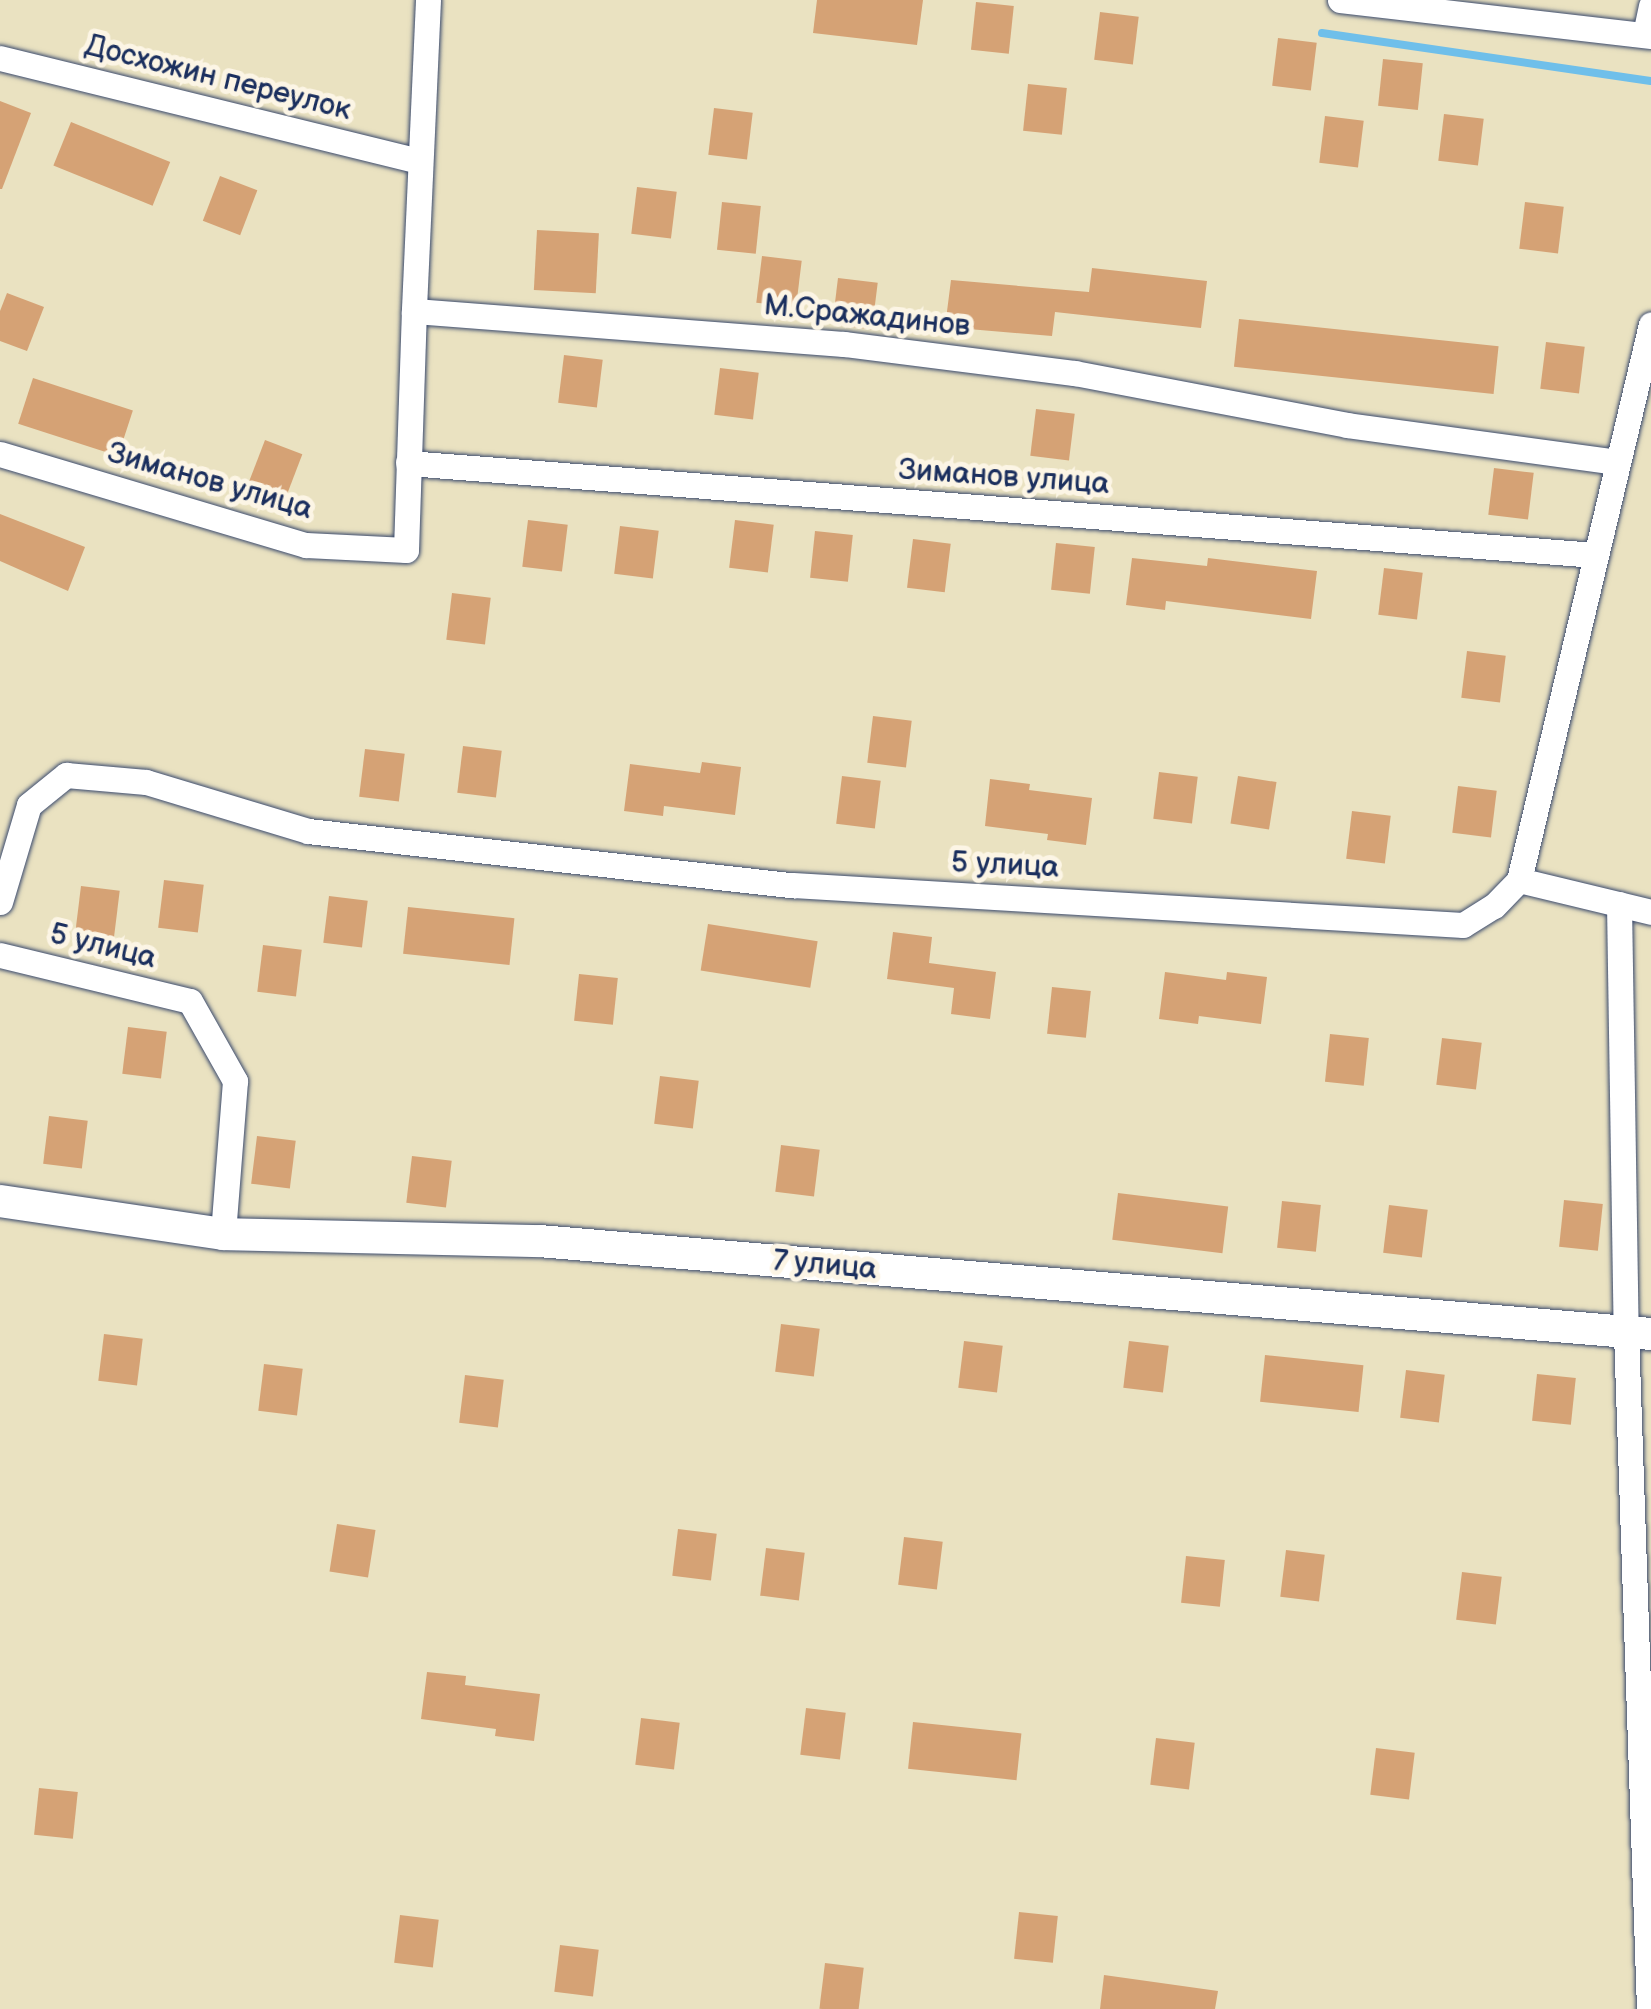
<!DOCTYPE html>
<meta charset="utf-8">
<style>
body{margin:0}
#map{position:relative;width:1651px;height:2009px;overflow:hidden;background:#eae2c1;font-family:"Balsamiq Sans",sans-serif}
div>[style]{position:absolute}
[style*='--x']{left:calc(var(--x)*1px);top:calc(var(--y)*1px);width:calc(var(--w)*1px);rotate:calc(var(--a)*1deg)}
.stream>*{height:8px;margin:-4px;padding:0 4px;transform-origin:4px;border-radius:4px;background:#6fbfea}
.building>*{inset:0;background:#d5a275;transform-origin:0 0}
.roads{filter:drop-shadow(0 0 2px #3a4a6d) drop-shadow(0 0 2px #3a4a6d)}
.minor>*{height:25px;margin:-12.5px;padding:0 12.5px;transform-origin:12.5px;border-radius:12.5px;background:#fff}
.tertiary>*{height:32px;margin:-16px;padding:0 16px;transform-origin:16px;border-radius:16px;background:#fff}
span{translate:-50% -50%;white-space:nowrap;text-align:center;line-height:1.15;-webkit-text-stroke:10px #fcf5e5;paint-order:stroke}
.street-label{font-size:30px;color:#1b2f5e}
</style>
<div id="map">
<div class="stream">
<div style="--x:1322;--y:33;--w:332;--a:8.3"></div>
</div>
<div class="building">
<div style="clip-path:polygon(817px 0,923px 0,917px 45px,813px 33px)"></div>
<div style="left:976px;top:2px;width:38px;height:48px;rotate:6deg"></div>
<div style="left:1100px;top:12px;width:39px;height:48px;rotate:7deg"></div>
<div style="left:1278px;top:38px;width:39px;height:48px;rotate:7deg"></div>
<div style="left:1383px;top:59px;width:40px;height:47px;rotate:6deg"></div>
<div style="left:1028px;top:84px;width:39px;height:47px;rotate:6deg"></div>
<div style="clip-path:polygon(0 101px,31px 113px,2px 189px,0 189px)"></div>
<div style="left:714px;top:108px;width:39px;height:47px;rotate:7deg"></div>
<div style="left:1444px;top:114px;width:40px;height:47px;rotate:7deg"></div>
<div style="left:1325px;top:116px;width:39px;height:47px;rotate:7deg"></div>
<div style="left:71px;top:122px;width:107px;height:47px;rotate:22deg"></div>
<div style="left:220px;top:176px;width:40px;height:48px;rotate:21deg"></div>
<div style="left:637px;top:187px;width:40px;height:47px;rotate:7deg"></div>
<div style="left:722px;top:202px;width:39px;height:48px;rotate:6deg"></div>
<div style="left:1525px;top:202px;width:39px;height:47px;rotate:7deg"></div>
<div style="left:537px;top:230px;width:62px;height:60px;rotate:3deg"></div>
<div style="left:762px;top:256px;width:40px;height:47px;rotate:7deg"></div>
<div style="clip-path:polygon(1092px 268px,1207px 281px,1201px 328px,1055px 312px,1052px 336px,945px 327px,951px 280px,1089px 292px)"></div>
<div style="left:838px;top:278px;width:40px;height:47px;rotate:7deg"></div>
<div style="clip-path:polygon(7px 293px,44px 307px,27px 351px,0 341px,0 311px)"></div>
<div style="left:1239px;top:319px;width:261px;height:48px;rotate:6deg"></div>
<div style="left:1546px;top:342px;width:39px;height:47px;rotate:7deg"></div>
<div style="left:564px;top:355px;width:39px;height:48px;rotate:7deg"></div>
<div style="left:720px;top:368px;width:39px;height:47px;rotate:7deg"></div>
<div style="left:33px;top:378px;width:105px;height:48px;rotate:18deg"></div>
<div style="left:1036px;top:409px;width:39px;height:47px;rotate:7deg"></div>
<div style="left:265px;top:440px;width:40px;height:48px;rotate:21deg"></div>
<div style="left:1494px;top:468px;width:40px;height:47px;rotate:7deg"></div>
<div style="clip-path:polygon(0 514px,85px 547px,68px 591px,0 561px)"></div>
<div style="left:528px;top:520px;width:40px;height:47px;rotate:7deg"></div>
<div style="left:735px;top:520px;width:39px;height:48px;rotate:7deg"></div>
<div style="left:620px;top:526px;width:39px;height:48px;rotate:7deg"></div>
<div style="left:815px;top:531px;width:38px;height:47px;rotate:6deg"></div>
<div style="left:913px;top:539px;width:38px;height:49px;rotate:7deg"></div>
<div style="left:1056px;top:543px;width:39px;height:47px;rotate:6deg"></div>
<div style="clip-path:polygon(1132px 558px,1207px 566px,1208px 558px,1317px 571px,1311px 619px,1166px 601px,1165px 610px,1126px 605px)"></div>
<div style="left:1384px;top:568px;width:39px;height:47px;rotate:7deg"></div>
<div style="left:452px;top:593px;width:39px;height:47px;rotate:7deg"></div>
<div style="left:1467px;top:651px;width:39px;height:47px;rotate:7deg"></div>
<div style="left:873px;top:716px;width:39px;height:47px;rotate:7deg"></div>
<div style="left:463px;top:746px;width:39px;height:47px;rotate:7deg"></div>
<div style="left:365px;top:749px;width:40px;height:48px;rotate:7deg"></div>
<div style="clip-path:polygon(702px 762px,741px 767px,735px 815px,664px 806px,663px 816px,624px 811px,630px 764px,700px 773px)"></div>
<div style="left:1159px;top:772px;width:39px;height:47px;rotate:7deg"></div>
<div style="left:842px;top:776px;width:39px;height:48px;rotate:7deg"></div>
<div style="left:1238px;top:776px;width:39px;height:48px;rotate:9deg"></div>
<div style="clip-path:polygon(990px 779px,1030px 784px,1029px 790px,1092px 798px,1086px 845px,1047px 840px,1048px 834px,985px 826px)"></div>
<div style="left:1458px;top:786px;width:39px;height:47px;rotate:7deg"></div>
<div style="left:1352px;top:811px;width:39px;height:48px;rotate:7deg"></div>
<div style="left:164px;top:880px;width:40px;height:48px;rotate:7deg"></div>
<div style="left:81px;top:886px;width:39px;height:47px;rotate:7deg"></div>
<div style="left:329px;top:896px;width:39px;height:47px;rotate:7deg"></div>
<div style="left:408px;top:907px;width:107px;height:47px;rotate:6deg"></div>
<div style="left:708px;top:924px;width:111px;height:47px;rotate:9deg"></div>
<div style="clip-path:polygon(893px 932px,932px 937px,929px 963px,996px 972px,990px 1019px,951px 1014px,954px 988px,887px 979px)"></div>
<div style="left:263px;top:945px;width:39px;height:47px;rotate:7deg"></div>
<div style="clip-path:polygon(1165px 972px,1226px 980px,1227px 972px,1267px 977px,1261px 1024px,1199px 1016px,1198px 1024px,1159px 1019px)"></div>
<div style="left:579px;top:974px;width:39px;height:47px;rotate:6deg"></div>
<div style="left:1052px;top:987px;width:39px;height:47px;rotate:6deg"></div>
<div style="left:128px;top:1027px;width:39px;height:47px;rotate:7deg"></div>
<div style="left:1330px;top:1034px;width:39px;height:48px;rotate:6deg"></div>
<div style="left:1442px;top:1038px;width:40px;height:47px;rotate:7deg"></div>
<div style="left:660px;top:1076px;width:39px;height:48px;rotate:7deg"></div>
<div style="left:49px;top:1116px;width:39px;height:48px;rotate:7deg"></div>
<div style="left:257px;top:1136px;width:39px;height:48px;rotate:7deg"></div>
<div style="left:781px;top:1145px;width:39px;height:47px;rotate:7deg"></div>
<div style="left:412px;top:1156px;width:40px;height:47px;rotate:7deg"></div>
<div style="left:1118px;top:1193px;width:111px;height:47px;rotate:7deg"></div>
<div style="left:1564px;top:1200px;width:39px;height:47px;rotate:6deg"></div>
<div style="left:1282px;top:1201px;width:39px;height:47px;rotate:6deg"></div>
<div style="left:1389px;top:1205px;width:39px;height:48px;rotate:7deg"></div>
<div style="left:781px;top:1324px;width:39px;height:48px;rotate:7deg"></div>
<div style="left:104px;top:1334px;width:39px;height:47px;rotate:7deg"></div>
<div style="left:964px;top:1341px;width:39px;height:47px;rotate:7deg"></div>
<div style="left:1129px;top:1341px;width:40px;height:47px;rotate:7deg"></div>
<div style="left:1265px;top:1355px;width:99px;height:47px;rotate:6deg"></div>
<div style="left:264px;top:1364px;width:39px;height:47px;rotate:7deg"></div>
<div style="left:1406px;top:1370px;width:39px;height:48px;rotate:7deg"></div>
<div style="left:1537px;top:1374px;width:39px;height:47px;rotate:6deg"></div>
<div style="left:465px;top:1375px;width:39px;height:48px;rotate:7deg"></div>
<div style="left:337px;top:1524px;width:39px;height:48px;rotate:9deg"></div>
<div style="left:678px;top:1529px;width:39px;height:47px;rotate:7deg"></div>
<div style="left:904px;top:1537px;width:39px;height:48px;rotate:7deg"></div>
<div style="left:766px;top:1548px;width:39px;height:48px;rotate:7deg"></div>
<div style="left:1286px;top:1550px;width:39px;height:47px;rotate:7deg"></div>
<div style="left:1186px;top:1556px;width:39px;height:47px;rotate:6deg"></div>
<div style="left:1462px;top:1572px;width:40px;height:48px;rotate:7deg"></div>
<div style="clip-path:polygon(427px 1672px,466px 1676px,465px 1685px,540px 1694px,534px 1741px,495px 1736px,496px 1729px,421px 1719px)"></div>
<div style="left:806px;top:1708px;width:40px;height:47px;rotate:7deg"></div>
<div style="left:641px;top:1718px;width:39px;height:47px;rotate:7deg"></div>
<div style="left:913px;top:1722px;width:109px;height:47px;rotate:6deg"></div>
<div style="left:1156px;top:1738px;width:39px;height:47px;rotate:7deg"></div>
<div style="left:1376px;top:1748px;width:39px;height:47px;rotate:7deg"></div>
<div style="left:39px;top:1788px;width:39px;height:47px;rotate:6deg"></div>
<div style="left:1019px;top:1912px;width:39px;height:47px;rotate:6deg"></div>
<div style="left:400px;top:1915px;width:39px;height:48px;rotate:7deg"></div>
<div style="left:560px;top:1945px;width:39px;height:47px;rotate:7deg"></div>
<div style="left:825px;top:1963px;width:39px;height:46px;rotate:7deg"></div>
<div style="clip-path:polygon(1104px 1975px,1218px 1991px,1215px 2009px,1100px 2009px)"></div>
</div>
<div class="roads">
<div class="minor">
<div style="--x:428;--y:0;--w:311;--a:92.6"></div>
<div style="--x:414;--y:311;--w:431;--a:4.4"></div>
<div style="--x:844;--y:344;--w:233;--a:7.2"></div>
<div style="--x:1075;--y:373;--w:277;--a:10.8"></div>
<div style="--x:1347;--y:425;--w:273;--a:7.8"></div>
<div style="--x:1340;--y:0;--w:313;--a:6.6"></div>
<div style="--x:1645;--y:34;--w:29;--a:-78"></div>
<div style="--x:0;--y:58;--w:432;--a:13.8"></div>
<div style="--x:0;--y:454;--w:319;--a:16.6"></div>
<div style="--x:306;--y:545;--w:100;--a:2.9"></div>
<div style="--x:406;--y:550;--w:239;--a:-88.1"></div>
<div style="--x:408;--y:463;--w:1191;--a:4.43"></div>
<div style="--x:1519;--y:880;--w:136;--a:13.6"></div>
<div style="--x:0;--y:902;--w:101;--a:-73.4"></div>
<div style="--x:29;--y:805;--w:48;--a:-39"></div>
<div style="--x:66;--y:775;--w:80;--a:5"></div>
<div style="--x:146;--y:782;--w:169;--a:16.8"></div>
<div style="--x:308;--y:831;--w:488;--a:6.4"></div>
<div style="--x:793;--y:885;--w:671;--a:3.42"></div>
<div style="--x:1463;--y:925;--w:36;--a:-32"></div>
<div style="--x:1494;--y:906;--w:36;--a:-46"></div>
<div style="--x:1519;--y:880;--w:571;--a:-76.64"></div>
<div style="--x:1619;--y:904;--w:429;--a:89.1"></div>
<div style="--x:1626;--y:1333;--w:676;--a:88.05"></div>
<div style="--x:0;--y:955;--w:195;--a:13.6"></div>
<div style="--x:190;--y:1001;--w:92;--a:60.6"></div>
<div style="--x:235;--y:1081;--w:153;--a:94.5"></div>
</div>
<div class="tertiary">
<div style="--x:0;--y:1201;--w:225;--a:8.4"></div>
<div style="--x:223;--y:1234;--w:316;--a:1.3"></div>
<div style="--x:539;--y:1241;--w:1116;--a:4.78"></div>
</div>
</div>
<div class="street-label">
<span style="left:218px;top:78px;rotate:14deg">Досхожин переулок</span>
<span style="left:867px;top:316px;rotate:6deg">М.Сражадинов</span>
<span style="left:1004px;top:477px;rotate:4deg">Зиманов улица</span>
<span style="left:210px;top:481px;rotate:16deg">Зиманов улица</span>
<span style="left:1005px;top:865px;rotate:3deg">5 улица</span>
<span style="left:103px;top:946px;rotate:14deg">5 улица</span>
<span style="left:825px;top:1265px;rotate:5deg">7 улица</span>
</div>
</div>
